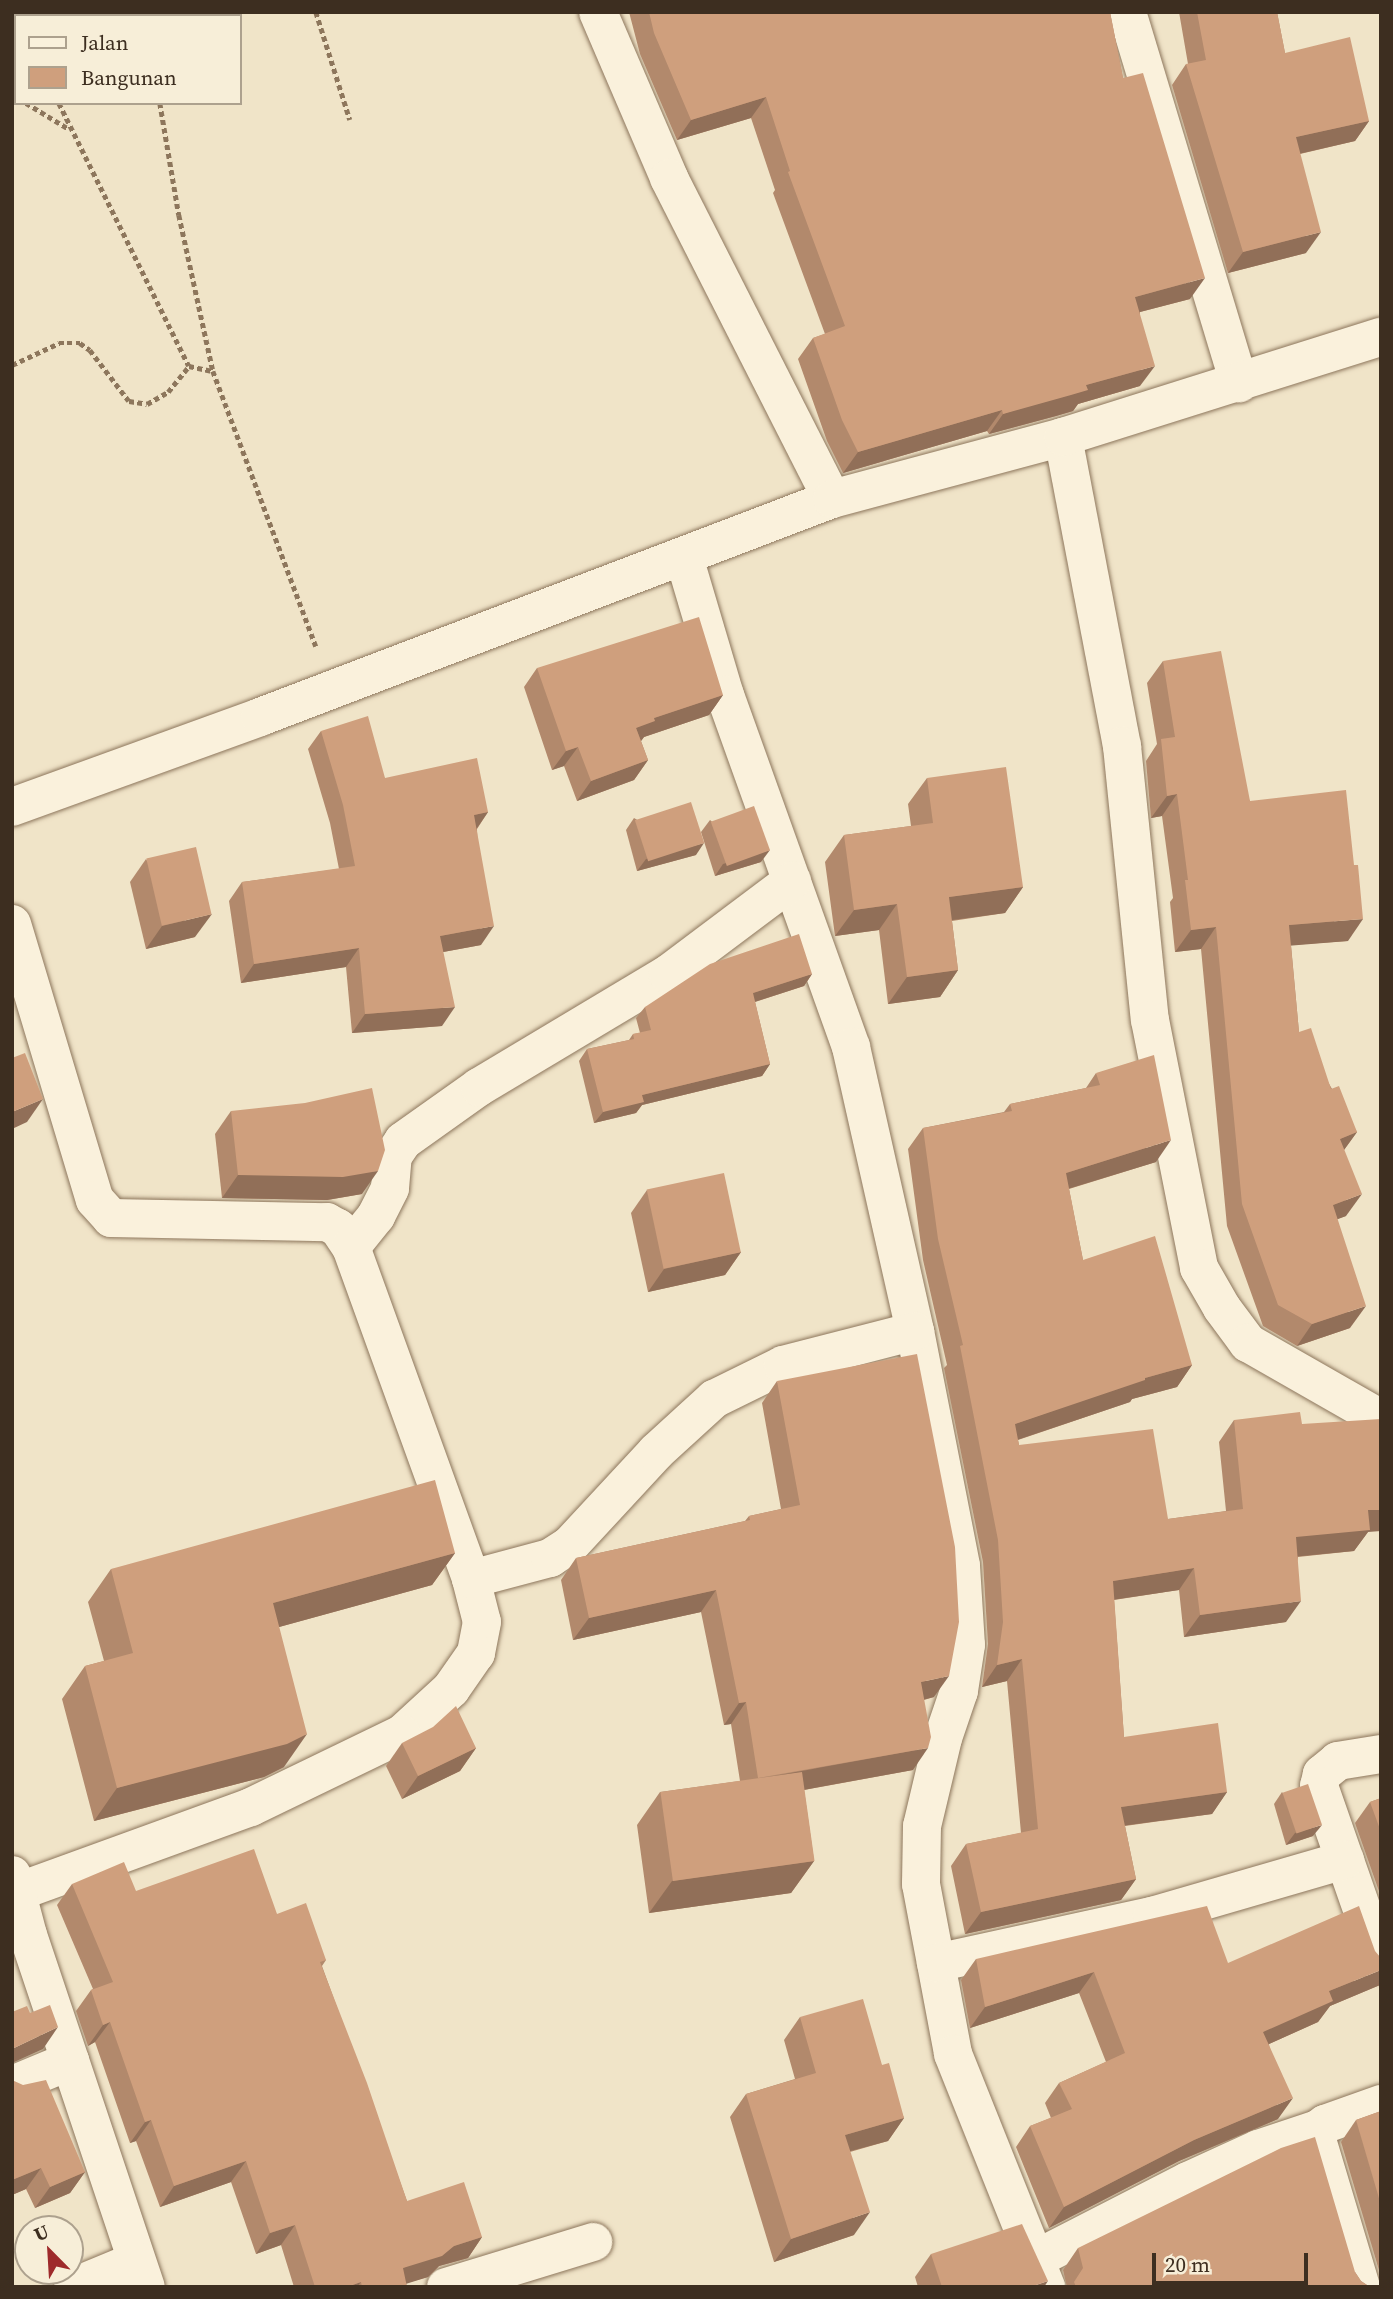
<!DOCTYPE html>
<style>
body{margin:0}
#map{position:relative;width:1393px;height:2299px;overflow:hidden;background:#f0e4c8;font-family:"Source Serif 4",serif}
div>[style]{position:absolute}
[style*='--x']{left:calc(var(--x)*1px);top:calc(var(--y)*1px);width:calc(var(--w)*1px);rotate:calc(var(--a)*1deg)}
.path>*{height:4.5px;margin-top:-2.25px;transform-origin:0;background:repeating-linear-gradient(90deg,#8d765c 0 5px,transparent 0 8.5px)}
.roads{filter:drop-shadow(0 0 2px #8d765c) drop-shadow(0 0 2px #8d765c)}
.street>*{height:38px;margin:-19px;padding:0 19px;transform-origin:19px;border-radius:19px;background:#faf1dc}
.secondary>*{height:38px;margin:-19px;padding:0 19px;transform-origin:19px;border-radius:19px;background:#faf1dc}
.wall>*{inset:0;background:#b2896c}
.shaded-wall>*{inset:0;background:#916f58}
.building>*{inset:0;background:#cf9f7d;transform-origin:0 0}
span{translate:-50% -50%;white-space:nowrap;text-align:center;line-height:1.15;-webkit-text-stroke:5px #f7eed8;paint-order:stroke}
.frame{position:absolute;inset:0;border:14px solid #3d2e20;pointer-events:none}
.legend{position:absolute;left:14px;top:14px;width:228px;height:91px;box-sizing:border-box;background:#f7eed8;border:2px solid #ada18e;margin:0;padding:9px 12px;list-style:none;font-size:21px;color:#3d2e20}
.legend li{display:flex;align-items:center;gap:14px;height:35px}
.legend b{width:35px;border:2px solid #ada18e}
.north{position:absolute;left:14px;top:2215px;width:70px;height:70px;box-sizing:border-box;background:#f7eed8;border:2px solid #ada18e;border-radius:50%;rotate:336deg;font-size:19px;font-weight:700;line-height:28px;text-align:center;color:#3d2e20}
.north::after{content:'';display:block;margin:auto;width:24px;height:32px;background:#9e2a2b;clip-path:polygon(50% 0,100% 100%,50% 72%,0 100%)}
.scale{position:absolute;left:1152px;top:2253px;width:156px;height:32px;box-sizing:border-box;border:4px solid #3d2e20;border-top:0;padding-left:9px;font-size:21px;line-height:24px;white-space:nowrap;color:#3d2e20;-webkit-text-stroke:5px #f7eed8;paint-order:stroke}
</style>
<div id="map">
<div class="path">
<div style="--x:144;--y:12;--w:4;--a:76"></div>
<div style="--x:316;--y:12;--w:113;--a:72.5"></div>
<div style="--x:51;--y:16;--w:4;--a:-90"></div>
<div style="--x:12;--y:95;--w:4;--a:27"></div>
<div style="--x:26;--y:103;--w:50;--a:31.2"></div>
<div style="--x:59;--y:103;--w:293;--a:63.7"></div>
<div style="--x:189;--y:366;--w:25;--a:12"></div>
<div style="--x:160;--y:103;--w:114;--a:80.4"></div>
<div style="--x:179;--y:215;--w:160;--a:77.7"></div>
<div style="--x:213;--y:371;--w:294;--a:69.5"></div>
<div style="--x:12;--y:365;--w:52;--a:-25.1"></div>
<div style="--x:59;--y:343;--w:21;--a:0"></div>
<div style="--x:80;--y:343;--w:12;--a:35"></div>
<div style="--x:90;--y:350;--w:64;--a:52.6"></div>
<div style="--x:129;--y:401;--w:18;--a:9"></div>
<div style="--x:147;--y:404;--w:24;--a:-30"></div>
<div style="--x:168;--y:392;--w:33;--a:-51"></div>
</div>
<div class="roads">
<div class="street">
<div style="--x:598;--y:12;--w:181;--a:66.8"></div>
<div style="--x:669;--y:178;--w:360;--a:63.1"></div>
<div style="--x:1127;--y:12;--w:388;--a:73.2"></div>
<div style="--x:1063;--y:437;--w:315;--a:79.2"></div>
<div style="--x:1122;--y:746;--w:275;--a:84.2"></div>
<div style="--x:1150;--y:1020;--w:253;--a:78.8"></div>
<div style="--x:1199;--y:1268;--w:46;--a:60.1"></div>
<div style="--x:1222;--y:1308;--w:44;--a:53.4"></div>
<div style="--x:1248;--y:1343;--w:153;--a:29.7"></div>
<div style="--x:684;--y:557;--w:144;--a:73.5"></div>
<div style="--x:725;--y:695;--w:374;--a:70.3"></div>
<div style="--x:851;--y:1047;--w:291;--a:77.3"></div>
<div style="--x:915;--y:1331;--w:239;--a:78.9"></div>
<div style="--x:961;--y:1566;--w:79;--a:86.4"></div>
<div style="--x:966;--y:1645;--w:47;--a:98.7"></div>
<div style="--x:959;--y:1691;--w:50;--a:108.8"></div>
<div style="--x:943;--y:1738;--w:90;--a:103.4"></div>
<div style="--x:922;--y:1826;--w:58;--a:91"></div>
<div style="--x:921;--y:1884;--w:173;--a:79.3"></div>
<div style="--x:953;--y:2054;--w:251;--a:68.2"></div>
<div style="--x:12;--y:924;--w:288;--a:73.3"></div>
<div style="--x:95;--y:1200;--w:24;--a:48"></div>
<div style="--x:111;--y:1218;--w:216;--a:1.1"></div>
<div style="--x:327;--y:1222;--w:13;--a:29"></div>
<div style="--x:338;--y:1228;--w:23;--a:56"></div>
<div style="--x:351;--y:1247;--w:353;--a:70.1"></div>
<div style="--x:471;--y:1579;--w:44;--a:75.7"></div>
<div style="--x:482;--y:1622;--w:32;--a:101"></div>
<div style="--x:476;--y:1653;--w:44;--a:124.8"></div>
<div style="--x:451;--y:1689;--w:67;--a:137.4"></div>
<div style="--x:402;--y:1734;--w:168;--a:154.2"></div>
<div style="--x:251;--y:1807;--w:249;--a:160"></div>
<div style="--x:351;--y:1247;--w:40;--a:-51"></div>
<div style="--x:376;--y:1216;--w:31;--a:-63"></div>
<div style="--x:390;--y:1188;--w:32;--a:-85"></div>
<div style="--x:393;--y:1156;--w:18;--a:-56"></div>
<div style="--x:403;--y:1141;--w:93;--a:-35.4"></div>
<div style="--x:479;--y:1087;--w:220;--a:-30.9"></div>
<div style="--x:668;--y:974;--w:155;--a:-36.9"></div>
<div style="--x:471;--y:1579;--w:82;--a:-14.9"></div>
<div style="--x:550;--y:1558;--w:24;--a:-33"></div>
<div style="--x:570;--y:1545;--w:127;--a:-47.2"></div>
<div style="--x:656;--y:1452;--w:79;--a:-42.4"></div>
<div style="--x:714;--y:1399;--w:77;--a:-26.2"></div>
<div style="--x:783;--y:1365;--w:136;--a:-14.4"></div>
<div style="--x:1381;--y:1754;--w:44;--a:170.8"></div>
<div style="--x:1338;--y:1761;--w:21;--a:141"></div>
<div style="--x:1322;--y:1774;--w:12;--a:104"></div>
<div style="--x:1319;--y:1786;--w:188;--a:70.8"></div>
<div style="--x:12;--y:1875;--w:62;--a:75.1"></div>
<div style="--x:28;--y:1935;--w:371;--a:71.5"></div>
<div style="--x:936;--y:1963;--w:221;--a:-12.3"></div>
<div style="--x:1152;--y:1916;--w:201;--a:-16.2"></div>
<div style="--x:12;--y:2085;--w:63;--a:-22.5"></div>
<div style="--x:1036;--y:2259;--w:171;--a:-27.2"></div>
<div style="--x:1188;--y:2181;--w:77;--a:-24.6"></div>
<div style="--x:1258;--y:2149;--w:63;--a:-18.4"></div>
<div style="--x:73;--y:2287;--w:68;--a:-22.4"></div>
<div style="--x:446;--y:2287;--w:154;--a:-17"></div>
<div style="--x:1361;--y:2287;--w:154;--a:-106.6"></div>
<div style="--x:1317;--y:2139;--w:10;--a:-84"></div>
<div style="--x:1318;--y:2129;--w:9;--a:-36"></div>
<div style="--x:1325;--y:2124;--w:59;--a:-19.7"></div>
</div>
<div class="secondary">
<div style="--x:12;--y:807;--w:264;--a:-19.9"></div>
<div style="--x:260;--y:717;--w:612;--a:-20.86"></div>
<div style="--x:832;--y:499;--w:239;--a:-15"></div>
<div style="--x:1063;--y:437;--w:333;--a:-17.5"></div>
</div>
</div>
<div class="wall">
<div style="clip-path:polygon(629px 12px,1110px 12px,1123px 78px,1190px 299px,1140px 312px,1140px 386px,1078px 404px,1073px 411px,1056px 416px,989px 434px,987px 431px,843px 473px,827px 441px,798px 359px,813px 338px,825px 334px,773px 193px,775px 190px,751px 118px,677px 140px,640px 54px)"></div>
<div style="clip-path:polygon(1179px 12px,1277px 12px,1285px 53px,1369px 121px,1355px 141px,1300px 154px,1306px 253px,1228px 273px,1172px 85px,1186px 64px,1188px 64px)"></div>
<div style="clip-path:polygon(1163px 661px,1250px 801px,1348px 941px,1291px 945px,1299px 1032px,1357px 1132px,1344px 1150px,1346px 1216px,1337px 1219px,1350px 1328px,1297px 1346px,1263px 1326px,1227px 1226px,1201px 949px,1175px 952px,1170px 902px,1173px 898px,1162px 816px,1151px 818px,1146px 761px,1157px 744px,1147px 683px)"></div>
<div style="clip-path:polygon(537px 668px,723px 695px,709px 715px,644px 737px,641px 741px,648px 760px,634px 780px,577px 801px,564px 766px,552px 770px,524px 687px)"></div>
<div style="clip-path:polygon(321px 731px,385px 778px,488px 812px,477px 829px,481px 945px,443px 952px,442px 1026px,352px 1033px,346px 967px,241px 983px,229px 901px,242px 882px,339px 869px,330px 823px,308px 749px)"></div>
<div style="clip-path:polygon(927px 778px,1023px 887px,1005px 913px,952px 921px,958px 970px,940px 997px,888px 1004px,879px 930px,835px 936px,825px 862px,844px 835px,911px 826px,908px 804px)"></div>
<div style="clip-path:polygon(634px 818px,696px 855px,637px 871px,626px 830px)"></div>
<div style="clip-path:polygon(710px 820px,761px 862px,715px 876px,701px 832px)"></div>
<div style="clip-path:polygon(146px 859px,195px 937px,146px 949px,130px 882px)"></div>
<div style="clip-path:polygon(812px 974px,804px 986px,755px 1002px,770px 1064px,762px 1076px,642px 1105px,636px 1113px,594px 1123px,579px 1061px,587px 1049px,629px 1040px,633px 1034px,640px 1033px,636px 1018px,645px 1007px)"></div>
<div style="clip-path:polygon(1096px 1073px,1156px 1162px,1069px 1189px,1083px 1260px,1192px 1365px,1177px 1387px,1132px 1399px,1130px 1402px,1018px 1440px,1019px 1445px,1168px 1519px,1226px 1511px,1219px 1442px,1234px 1420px,1302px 1424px,1368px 1532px,1354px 1551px,1298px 1557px,1286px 1622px,1184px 1637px,1179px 1590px,1114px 1600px,1124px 1737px,1227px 1792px,1212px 1814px,1125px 1826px,1136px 1879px,1121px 1900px,965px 1934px,951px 1866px,966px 1844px,1021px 1833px,1007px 1681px,982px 1687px,988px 1644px,983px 1562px,944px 1368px,947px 1365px,923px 1260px,908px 1149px,923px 1128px,1004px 1112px,1010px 1104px,1086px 1088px)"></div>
<div style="clip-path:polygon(231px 1111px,362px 1194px,327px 1200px,222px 1198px,215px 1134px)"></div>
<div style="clip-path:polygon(647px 1190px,741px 1252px,725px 1275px,648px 1292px,631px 1213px)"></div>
<div style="clip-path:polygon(777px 1381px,934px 1697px,924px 1700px,913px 1770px,804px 1790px,814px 1861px,791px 1893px,649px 1913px,637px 1825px,660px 1792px,740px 1781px,731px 1724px,724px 1725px,701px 1612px,573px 1640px,561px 1580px,576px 1558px,745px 1521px,749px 1516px,781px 1509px,762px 1403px)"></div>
<div style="clip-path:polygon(455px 1553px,432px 1585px,279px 1627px,284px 1767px,264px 1777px,94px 1821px,62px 1699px,85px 1666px,104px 1661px,88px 1602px,111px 1569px)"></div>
<div style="clip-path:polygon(402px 1743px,476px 1748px,460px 1771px,402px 1799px,386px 1766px)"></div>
<div style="clip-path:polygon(1282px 1792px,1313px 1836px,1286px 1845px,1274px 1804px)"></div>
<div style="clip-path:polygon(1381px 1798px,1381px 1897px,1355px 1823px,1370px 1802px)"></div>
<div style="clip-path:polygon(72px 1884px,136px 1891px,277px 1914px,326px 1960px,322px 1966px,407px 2201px,482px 2237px,468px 2258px,439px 2266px,428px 2277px,406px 2283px,407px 2287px,294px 2287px,281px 2245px,256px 2254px,231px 2182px,160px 2207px,136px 2141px,130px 2143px,95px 2042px,88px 2046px,76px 2011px,91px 1990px,93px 1989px,57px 1905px)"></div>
<div style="clip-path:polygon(976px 1959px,1228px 1963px,1380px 1985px,1330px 2006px,1318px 2022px,1269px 2044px,1278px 2119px,1179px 2161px,1049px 2228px,1016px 2147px,1030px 2126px,1051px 2118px,1045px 2103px,1059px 2083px,1106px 2062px,1079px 1993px,970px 2028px,961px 1980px)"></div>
<div style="clip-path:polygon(800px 2017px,882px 2065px,904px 2118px,888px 2141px,850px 2152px,854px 2235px,774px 2262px,730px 2117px,746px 2094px,795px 2079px,784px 2040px)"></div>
<div style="clip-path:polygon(12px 2080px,85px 2172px,70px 2193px,35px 2208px,26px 2189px,12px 2195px)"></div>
<div style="clip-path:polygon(1381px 2111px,1381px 2277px,1341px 2142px,1356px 2120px)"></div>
<div style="clip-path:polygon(1078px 2248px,1355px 2272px,1361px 2281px,1370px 2287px,1381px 2287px,1067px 2287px,1063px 2270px)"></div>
<div style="clip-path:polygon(931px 2254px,1044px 2287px,918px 2287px,915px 2277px)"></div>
</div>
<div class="shaded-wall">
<div style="clip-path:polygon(766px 97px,751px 118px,677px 140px,691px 120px)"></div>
<div style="clip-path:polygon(1369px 121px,1355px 141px,1281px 158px,1296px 137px)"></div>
<div style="clip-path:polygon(1321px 232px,1306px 253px,1228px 273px,1243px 252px)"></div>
<div style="clip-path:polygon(1205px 278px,1190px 299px,1121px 317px,1135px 297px)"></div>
<div style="clip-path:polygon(1155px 366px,1140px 386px,1078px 404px,1073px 411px,1056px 416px,989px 434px,1003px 414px,1086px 385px)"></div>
<div style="clip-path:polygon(1002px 410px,987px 431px,843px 473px,858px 452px)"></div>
<div style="clip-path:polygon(723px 695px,709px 715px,644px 737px,641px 741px,636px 728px,654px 718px)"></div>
<div style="clip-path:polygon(578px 747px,564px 766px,552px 770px,566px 751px)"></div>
<div style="clip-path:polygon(648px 760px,634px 780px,577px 801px,591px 781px)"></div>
<div style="clip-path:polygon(1177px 794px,1162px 816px,1151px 818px,1167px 796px)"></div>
<div style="clip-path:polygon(488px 812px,475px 831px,474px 815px)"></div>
<div style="clip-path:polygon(704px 843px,696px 855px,637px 871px,646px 859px)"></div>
<div style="clip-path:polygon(770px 850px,761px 862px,715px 876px,723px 864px)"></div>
<div style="clip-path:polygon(1023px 887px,1005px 913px,930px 923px,949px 897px)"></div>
<div style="clip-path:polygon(897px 904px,879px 930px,835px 936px,854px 910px)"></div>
<div style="clip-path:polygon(212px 914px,195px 937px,146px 949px,162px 926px)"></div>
<div style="clip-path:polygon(1363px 919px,1348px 941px,1274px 947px,1289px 925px)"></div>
<div style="clip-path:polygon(494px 926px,481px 945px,427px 955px,440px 936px)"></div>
<div style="clip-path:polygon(1216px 927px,1201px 949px,1175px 952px,1191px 930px)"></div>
<div style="clip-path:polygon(359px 948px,346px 967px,241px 983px,254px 964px)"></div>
<div style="clip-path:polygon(958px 970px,940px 997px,888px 1004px,907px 977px)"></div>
<div style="clip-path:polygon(812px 974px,804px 986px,745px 1005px,753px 993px)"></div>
<div style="clip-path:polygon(455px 1007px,442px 1026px,352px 1033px,365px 1014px)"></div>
<div style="clip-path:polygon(770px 1064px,762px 1076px,642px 1105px,636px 1113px,594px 1123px,603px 1112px,642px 1095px)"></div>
<div style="clip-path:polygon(43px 1099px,27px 1122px,12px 1129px,12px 1112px)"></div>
<div style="clip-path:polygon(1357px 1132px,1341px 1154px,1340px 1139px)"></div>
<div style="clip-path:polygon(1171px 1140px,1156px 1162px,1051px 1194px,1066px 1173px)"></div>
<div style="clip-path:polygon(378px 1171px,362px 1194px,327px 1200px,222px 1198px,238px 1175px)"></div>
<div style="clip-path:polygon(1362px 1194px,1346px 1216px,1317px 1227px,1333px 1205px)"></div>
<div style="clip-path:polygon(741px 1252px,725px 1275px,648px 1292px,664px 1269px)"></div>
<div style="clip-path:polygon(1366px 1306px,1350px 1328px,1297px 1346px,1312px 1324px)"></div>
<div style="clip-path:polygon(1192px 1365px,1177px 1387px,1132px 1399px,1130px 1402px,999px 1446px,1015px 1424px,1145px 1378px)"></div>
<div style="clip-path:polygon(1368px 1510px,1381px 1510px,1381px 1531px,1368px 1532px,1354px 1551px,1281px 1558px,1296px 1537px)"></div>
<div style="clip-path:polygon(455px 1553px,432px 1585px,250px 1635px,273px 1603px)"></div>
<div style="clip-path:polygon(1194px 1568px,1179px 1590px,1098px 1602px,1113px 1581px)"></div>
<div style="clip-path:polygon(716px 1590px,701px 1612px,573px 1640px,589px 1618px)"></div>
<div style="clip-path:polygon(1301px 1601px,1286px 1622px,1184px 1637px,1200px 1615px)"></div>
<div style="clip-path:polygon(1022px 1659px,1007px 1681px,982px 1687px,997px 1665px)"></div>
<div style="clip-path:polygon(949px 1676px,934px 1697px,906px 1704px,921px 1682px)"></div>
<div style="clip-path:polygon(746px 1702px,731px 1724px,724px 1725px,739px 1703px)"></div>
<div style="clip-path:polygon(307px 1734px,284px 1767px,264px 1777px,94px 1821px,117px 1788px)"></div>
<div style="clip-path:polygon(476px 1748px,460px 1771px,402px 1799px,418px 1776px)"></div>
<div style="clip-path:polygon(928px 1748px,913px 1770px,743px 1801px,758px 1779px)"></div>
<div style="clip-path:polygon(1227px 1792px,1212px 1814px,1106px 1828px,1121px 1807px)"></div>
<div style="clip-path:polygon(1322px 1825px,1313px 1836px,1286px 1845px,1295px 1833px)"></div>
<div style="clip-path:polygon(814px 1861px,791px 1893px,649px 1913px,672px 1881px)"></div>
<div style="clip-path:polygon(1136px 1879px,1121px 1900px,965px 1934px,981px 1912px)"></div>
<div style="clip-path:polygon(1381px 1970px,1381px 1984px,1380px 1985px,1330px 2006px,1318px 2022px,1249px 2053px,1263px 2032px,1329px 1991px)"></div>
<div style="clip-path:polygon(1094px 1972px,1079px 1993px,970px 2028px,985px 2007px)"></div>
<div style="clip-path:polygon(110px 2022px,95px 2042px,88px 2046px,103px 2025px)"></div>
<div style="clip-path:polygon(58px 2027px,43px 2049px,12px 2063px,12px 2049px)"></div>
<div style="clip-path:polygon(1293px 2098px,1278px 2119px,1179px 2161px,1049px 2228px,1064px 2207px,1194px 2140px)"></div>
<div style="clip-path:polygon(904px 2118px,888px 2141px,828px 2157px,845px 2135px)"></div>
<div style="clip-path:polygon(151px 2120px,136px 2141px,130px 2143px,145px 2122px)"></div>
<div style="clip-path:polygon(246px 2161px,231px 2182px,160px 2207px,174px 2186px)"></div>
<div style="clip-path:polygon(41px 2168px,26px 2189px,12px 2195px,12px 2180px)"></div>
<div style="clip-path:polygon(85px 2172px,70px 2193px,35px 2208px,50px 2187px)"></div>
<div style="clip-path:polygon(870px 2212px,854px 2235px,774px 2262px,791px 2239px)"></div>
<div style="clip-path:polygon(295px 2225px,281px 2245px,256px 2254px,270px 2233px)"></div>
<div style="clip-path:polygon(482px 2237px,468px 2258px,439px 2266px,428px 2277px,396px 2287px,403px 2268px,454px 2246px)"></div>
<div style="clip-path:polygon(1048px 2281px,1044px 2287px,1030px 2287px)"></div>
<div style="clip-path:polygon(361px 2282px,357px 2287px,347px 2287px)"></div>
</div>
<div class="building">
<div style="clip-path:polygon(649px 12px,1110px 12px,1123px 78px,1143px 73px,1205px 278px,1135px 297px,1155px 366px,1086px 385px,1088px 390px,1071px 395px,1003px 414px,1002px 410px,858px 452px,842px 420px,813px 338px,845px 326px,788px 172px,790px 171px,766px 97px,691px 120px,654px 33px)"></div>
<div style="clip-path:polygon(1197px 12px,1277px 12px,1285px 53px,1350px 37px,1369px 121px,1296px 137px,1321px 232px,1243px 252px,1186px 64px,1206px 60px)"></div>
<div style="clip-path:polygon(699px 617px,723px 695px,654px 718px,655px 721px,636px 728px,648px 760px,591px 781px,578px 747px,566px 751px,537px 668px)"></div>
<div style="clip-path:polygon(1221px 651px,1250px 801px,1346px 790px,1354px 865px,1358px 865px,1363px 919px,1289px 925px,1299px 1032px,1311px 1028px,1331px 1089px,1339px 1086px,1357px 1132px,1340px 1139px,1362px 1194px,1333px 1205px,1366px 1306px,1312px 1324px,1278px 1305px,1242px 1204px,1216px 927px,1191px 930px,1185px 880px,1188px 880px,1177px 794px,1167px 796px,1161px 739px,1175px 737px,1163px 661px)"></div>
<div style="clip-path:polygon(368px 716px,385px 778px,477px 758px,488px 812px,474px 815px,494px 926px,440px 936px,455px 1007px,365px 1014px,359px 948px,254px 964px,242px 882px,355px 866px,343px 805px,321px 731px)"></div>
<div style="clip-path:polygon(1006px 767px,1023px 887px,949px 897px,958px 970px,907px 977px,897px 904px,854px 910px,844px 835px,933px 823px,927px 778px)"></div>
<div style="left:691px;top:802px;width:43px;height:59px;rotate:72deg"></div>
<div style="left:754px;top:806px;width:47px;height:46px;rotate:70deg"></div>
<div style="left:196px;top:847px;width:69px;height:51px;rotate:77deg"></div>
<div style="clip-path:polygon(799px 934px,812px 974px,753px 993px,770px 1064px,642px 1095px,644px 1102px,603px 1112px,587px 1049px,634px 1039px,633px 1034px,651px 1030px,645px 1007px,710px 964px)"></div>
<div style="clip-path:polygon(25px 1053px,43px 1099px,12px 1112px,12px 1058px)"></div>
<div style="clip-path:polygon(1154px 1055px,1171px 1140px,1066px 1173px,1083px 1260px,1155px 1236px,1192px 1365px,1145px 1378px,1145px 1380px,1015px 1424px,1019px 1445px,1153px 1429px,1168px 1519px,1243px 1509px,1234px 1420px,1300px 1412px,1302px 1424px,1381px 1419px,1381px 1510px,1368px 1510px,1370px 1530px,1296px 1537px,1301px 1601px,1200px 1615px,1194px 1568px,1113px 1581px,1124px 1737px,1218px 1723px,1227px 1792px,1121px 1807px,1136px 1879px,981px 1912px,966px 1844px,1038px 1829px,1022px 1659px,997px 1665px,1003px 1622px,998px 1540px,960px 1346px,963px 1345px,938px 1239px,923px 1128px,1012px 1111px,1010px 1104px,1100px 1085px,1096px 1073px)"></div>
<div style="clip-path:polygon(372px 1088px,385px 1150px,378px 1171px,343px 1177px,238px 1175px,231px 1111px,305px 1103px)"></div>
<div style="left:724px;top:1173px;width:81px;height:79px;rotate:78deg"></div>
<div style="clip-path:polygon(917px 1354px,955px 1547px,959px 1622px,949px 1676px,921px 1682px,931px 1737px,928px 1748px,758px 1778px,746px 1702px,739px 1703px,716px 1590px,589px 1618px,576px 1558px,750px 1520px,749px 1516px,800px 1505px,777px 1381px)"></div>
<div style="clip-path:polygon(435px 1480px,455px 1553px,273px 1603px,307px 1734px,287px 1744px,117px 1788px,85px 1666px,133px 1653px,111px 1569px)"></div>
<div style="clip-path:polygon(456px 1706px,476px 1748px,418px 1776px,402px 1743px,433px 1727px)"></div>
<div style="left:802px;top:1772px;width:90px;height:143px;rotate:82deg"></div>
<div style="left:1308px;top:1784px;width:43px;height:27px;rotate:71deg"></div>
<div style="clip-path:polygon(1381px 1798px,1381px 1832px,1370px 1802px)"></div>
<div style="clip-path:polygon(254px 1849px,277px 1914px,306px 1903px,326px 1960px,320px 1962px,367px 2083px,407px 2201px,464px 2182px,482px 2237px,454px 2246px,442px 2256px,403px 2268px,407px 2287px,362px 2287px,361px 2282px,347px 2287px,315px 2287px,295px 2225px,270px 2233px,246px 2161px,174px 2186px,151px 2120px,145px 2122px,110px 2022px,103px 2025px,91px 1990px,113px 1982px,72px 1884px,124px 1862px,136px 1891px)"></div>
<div style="clip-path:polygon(1207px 1906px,1228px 1963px,1359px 1906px,1375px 1951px,1381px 1958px,1381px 1970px,1329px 1991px,1333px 2001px,1263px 2032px,1293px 2098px,1194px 2140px,1064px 2207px,1030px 2126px,1072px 2109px,1059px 2083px,1125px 2053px,1094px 1972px,985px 2007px,976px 1959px)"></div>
<div style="clip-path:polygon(863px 1999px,882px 2065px,889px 2063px,904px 2118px,845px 2135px,870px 2212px,791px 2239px,746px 2094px,816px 2073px,800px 2017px)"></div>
<div style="clip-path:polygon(50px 2005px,58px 2027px,12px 2049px,12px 2012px,27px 2006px,30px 2013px)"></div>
<div style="clip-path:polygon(12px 2080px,23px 2085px,46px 2080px,85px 2172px,50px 2187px,41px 2168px,12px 2180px)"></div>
<div style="clip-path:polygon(1381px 2111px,1381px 2205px,1356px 2120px)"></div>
<div style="clip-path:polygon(1315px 2137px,1355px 2272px,1361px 2281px,1370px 2287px,1381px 2287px,1076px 2287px,1074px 2282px,1083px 2268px,1078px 2248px,1281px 2148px)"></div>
<div style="clip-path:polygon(1022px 2224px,1048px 2281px,1030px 2287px,942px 2287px,931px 2254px)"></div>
</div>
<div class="frame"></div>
<ul class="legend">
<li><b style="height:9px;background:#faf1dc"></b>Jalan</li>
<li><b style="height:19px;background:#cf9f7d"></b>Bangunan</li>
</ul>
<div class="north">U</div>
<div class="scale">20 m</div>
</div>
